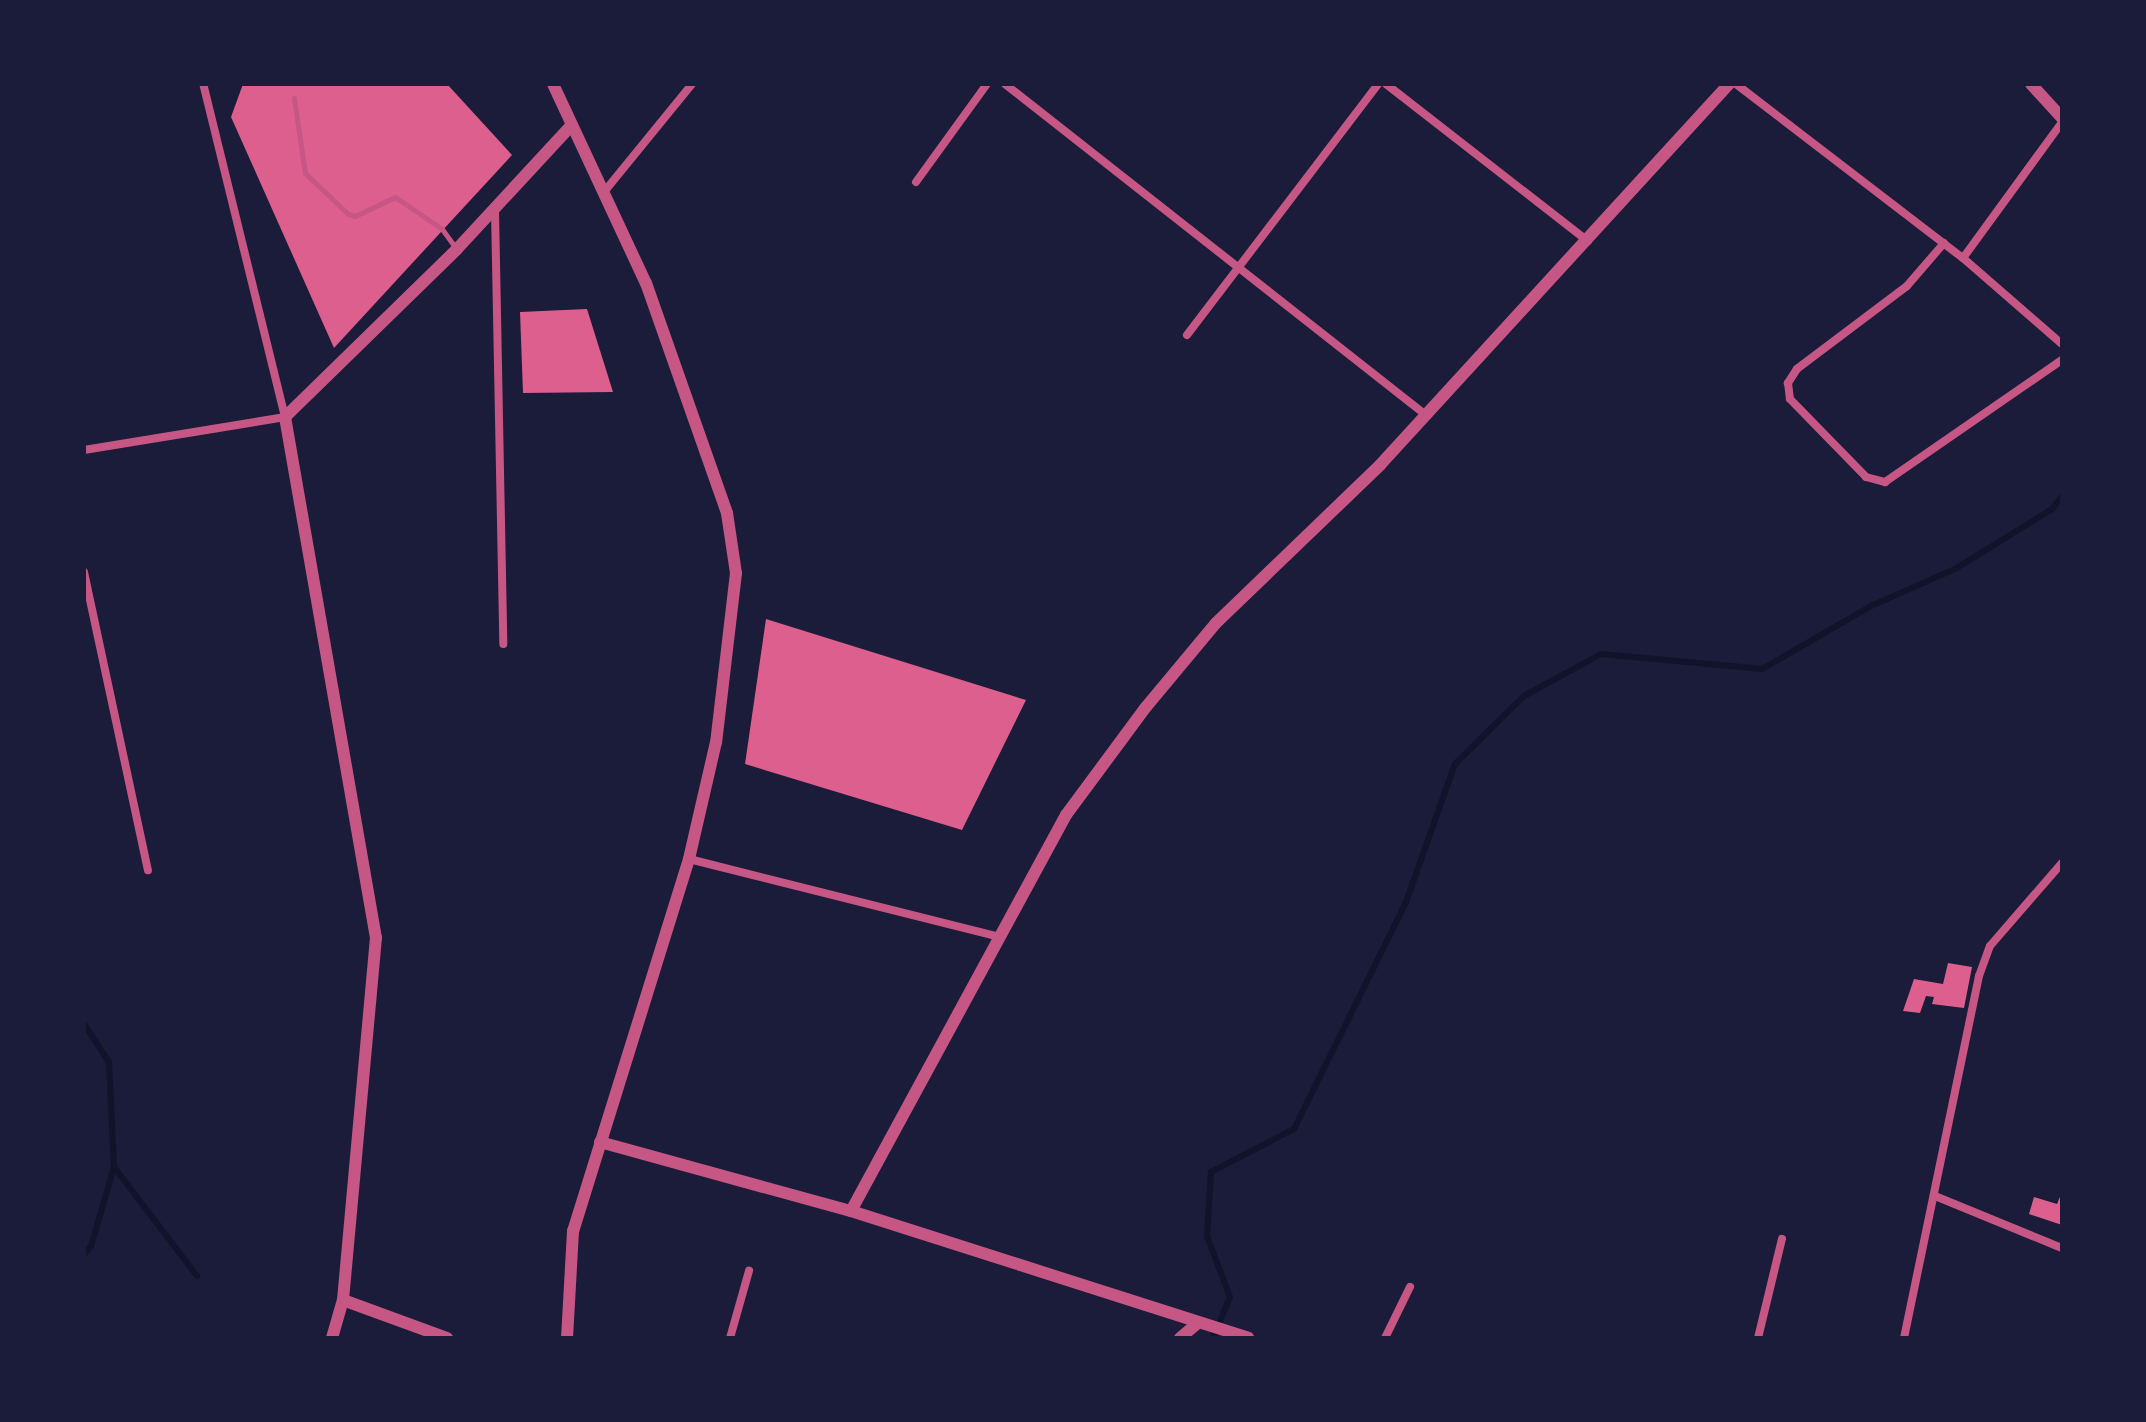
<!DOCTYPE html>
<style>
body{margin:0}
#map{position:relative;width:2146px;height:1422px;overflow:hidden;background:#1b1b3a;font-family:Commissioner,sans-serif}
div>[style]{position:absolute}
[style*='--x']{left:calc(var(--x)*1px);top:calc(var(--y)*1px);width:calc(var(--w)*1px);rotate:calc(var(--a)*1deg)}
.stream>*{height:6px;margin:-3px;padding:0 3px;transform-origin:3px;border-radius:3px;background:#12122b}
.building>*{inset:0;background:#dd5f8e}
.service>*{height:5px;margin:-2.5px;padding:0 2.5px;transform-origin:2.5px;border-radius:2.5px;background:#c65784}
.minor>*{height:8px;margin:-4px;padding:0 4px;transform-origin:4px;border-radius:4px;background:#c65784}
.tertiary>*{height:12px;margin:-6px;padding:0 6px;transform-origin:6px;border-radius:6px;background:#c65784}
span{translate:-50% -50%;white-space:nowrap;text-align:center;line-height:1.15;-webkit-text-stroke:6px #1b1b3a;paint-order:stroke}
.frame{position:absolute;inset:0;border:86px solid #1b1b3a;pointer-events:none}
</style>
<div id="map">
<div class="stream">
<div style="--x:84;--y:1024;--w:45;--a:56.7"></div>
<div style="--x:109;--y:1062;--w:105;--a:87.3"></div>
<div style="--x:114;--y:1167;--w:82;--a:106.2"></div>
<div style="--x:91;--y:1246;--w:11;--a:131"></div>
<div style="--x:114;--y:1167;--w:137;--a:52.7"></div>
<div style="--x:1213;--y:1338;--w:44;--a:-67.5"></div>
<div style="--x:1230;--y:1297;--w:65;--a:-110.7"></div>
<div style="--x:1207;--y:1236;--w:64;--a:-86.4"></div>
<div style="--x:1211;--y:1172;--w:93;--a:-27.4"></div>
<div style="--x:1294;--y:1129;--w:253;--a:-63.7"></div>
<div style="--x:1406;--y:902;--w:146;--a:-70.5"></div>
<div style="--x:1455;--y:764;--w:97;--a:-44.6"></div>
<div style="--x:1524;--y:696;--w:88;--a:-28.6"></div>
<div style="--x:1601;--y:654;--w:162;--a:5.3"></div>
<div style="--x:1762;--y:669;--w:126;--a:-30"></div>
<div style="--x:1871;--y:606;--w:92;--a:-23.8"></div>
<div style="--x:1955;--y:569;--w:114;--a:-31.7"></div>
<div style="--x:2052;--y:509;--w:16;--a:-52"></div>
</div>
<div class="building">
<div style="clip-path:polygon(243px 84px,447px 84px,512px 155px,334px 348px,231px 117px)"></div>
<div style="clip-path:polygon(587px 309px,613px 392px,523px 393px,520px 312px)"></div>
<div style="clip-path:polygon(766px 619px,1026px 700px,962px 830px,745px 764px)"></div>
<div style="clip-path:polygon(1948px 963px,1972px 967px,1964px 1008px,1932px 1004px,1934px 997px,1926px 996px,1920px 1013px,1903px 1011px,1914px 979px,1943px 984px)"></div>
<div style="clip-path:polygon(2062px 1192px,2062px 1225px,2029px 1214px,2034px 1197px,2057px 1204px)"></div>
</div>
<div class="service">
<div style="--x:294;--y:98;--w:76;--a:81.7"></div>
<div style="--x:305;--y:173;--w:59;--a:43.6"></div>
<div style="--x:348;--y:214;--w:7;--a:16"></div>
<div style="--x:355;--y:216;--w:44;--a:-25.4"></div>
<div style="--x:395;--y:197;--w:57;--a:34.2"></div>
<div style="--x:442;--y:229;--w:24;--a:54"></div>
</div>
<div class="minor">
<div style="--x:1005;--y:84;--w:536;--a:38.18"></div>
<div style="--x:1386;--y:84;--w:256;--a:37.9"></div>
<div style="--x:1736;--y:84;--w:286;--a:37.5"></div>
<div style="--x:1963;--y:258;--w:131;--a:41"></div>
<div style="--x:916;--y:182;--w:121;--a:-54.1"></div>
<div style="--x:604;--y:192;--w:139;--a:-50.8"></div>
<div style="--x:495;--y:210;--w:434;--a:88.9"></div>
<div style="--x:1944;--y:243;--w:57;--a:130.7"></div>
<div style="--x:1907;--y:286;--w:138;--a:143"></div>
<div style="--x:1797;--y:369;--w:17;--a:123"></div>
<div style="--x:1788;--y:383;--w:16;--a:83"></div>
<div style="--x:1790;--y:399;--w:109;--a:45.7"></div>
<div style="--x:1866;--y:477;--w:20;--a:15"></div>
<div style="--x:1885;--y:482;--w:215;--a:-34.6"></div>
<div style="--x:1963;--y:258;--w:168;--a:-53.9"></div>
<div style="--x:1187;--y:335;--w:315;--a:-52.7"></div>
<div style="--x:84;--y:450;--w:204;--a:-9.3"></div>
<div style="--x:285;--y:417;--w:343;--a:-103.8"></div>
<div style="--x:84;--y:572;--w:305;--a:77.9"></div>
<div style="--x:689;--y:859;--w:317;--a:14.1"></div>
<div style="--x:1935;--y:1196;--w:137;--a:22.3"></div>
<div style="--x:730;--y:1338;--w:70;--a:-74.2"></div>
<div style="--x:1385;--y:1338;--w:57;--a:-63.9"></div>
<div style="--x:1758;--y:1338;--w:102;--a:-76.4"></div>
<div style="--x:1904;--y:1338;--w:370;--a:-78.3"></div>
<div style="--x:1979;--y:976;--w:32;--a:-70"></div>
<div style="--x:1990;--y:946;--w:110;--a:-49.1"></div>
</div>
<div class="tertiary">
<div style="--x:553;--y:84;--w:220;--a:65"></div>
<div style="--x:646;--y:283;--w:244;--a:70.6"></div>
<div style="--x:727;--y:513;--w:61;--a:81.5"></div>
<div style="--x:736;--y:573;--w:170;--a:96.7"></div>
<div style="--x:716;--y:742;--w:120;--a:103"></div>
<div style="--x:689;--y:859;--w:390;--a:107.3"></div>
<div style="--x:573;--y:1231;--w:107;--a:93.2"></div>
<div style="--x:2031;--y:84;--w:46;--a:47.6"></div>
<div style="--x:600;--y:1142;--w:260;--a:15.4"></div>
<div style="--x:851;--y:1211;--w:417;--a:17.7"></div>
<div style="--x:851;--y:1211;--w:451;--a:-61.5"></div>
<div style="--x:1066;--y:815;--w:134;--a:-53.5"></div>
<div style="--x:1146;--y:707;--w:109;--a:-50.2"></div>
<div style="--x:1216;--y:623;--w:228;--a:-43.9"></div>
<div style="--x:1380;--y:465;--w:517;--a:-47.51"></div>
<div style="--x:343;--y:1300;--w:111;--a:20.1"></div>
<div style="--x:332;--y:1338;--w:40;--a:-74"></div>
<div style="--x:343;--y:1300;--w:364;--a:-84.8"></div>
<div style="--x:376;--y:938;--w:529;--a:-99.91"></div>
<div style="--x:285;--y:417;--w:240;--a:-44.3"></div>
<div style="--x:457;--y:249;--w:166;--a:-47.2"></div>
<div style="--x:1180;--y:1338;--w:23;--a:-40"></div>
</div>
<div class="frame"></div>
</div>
